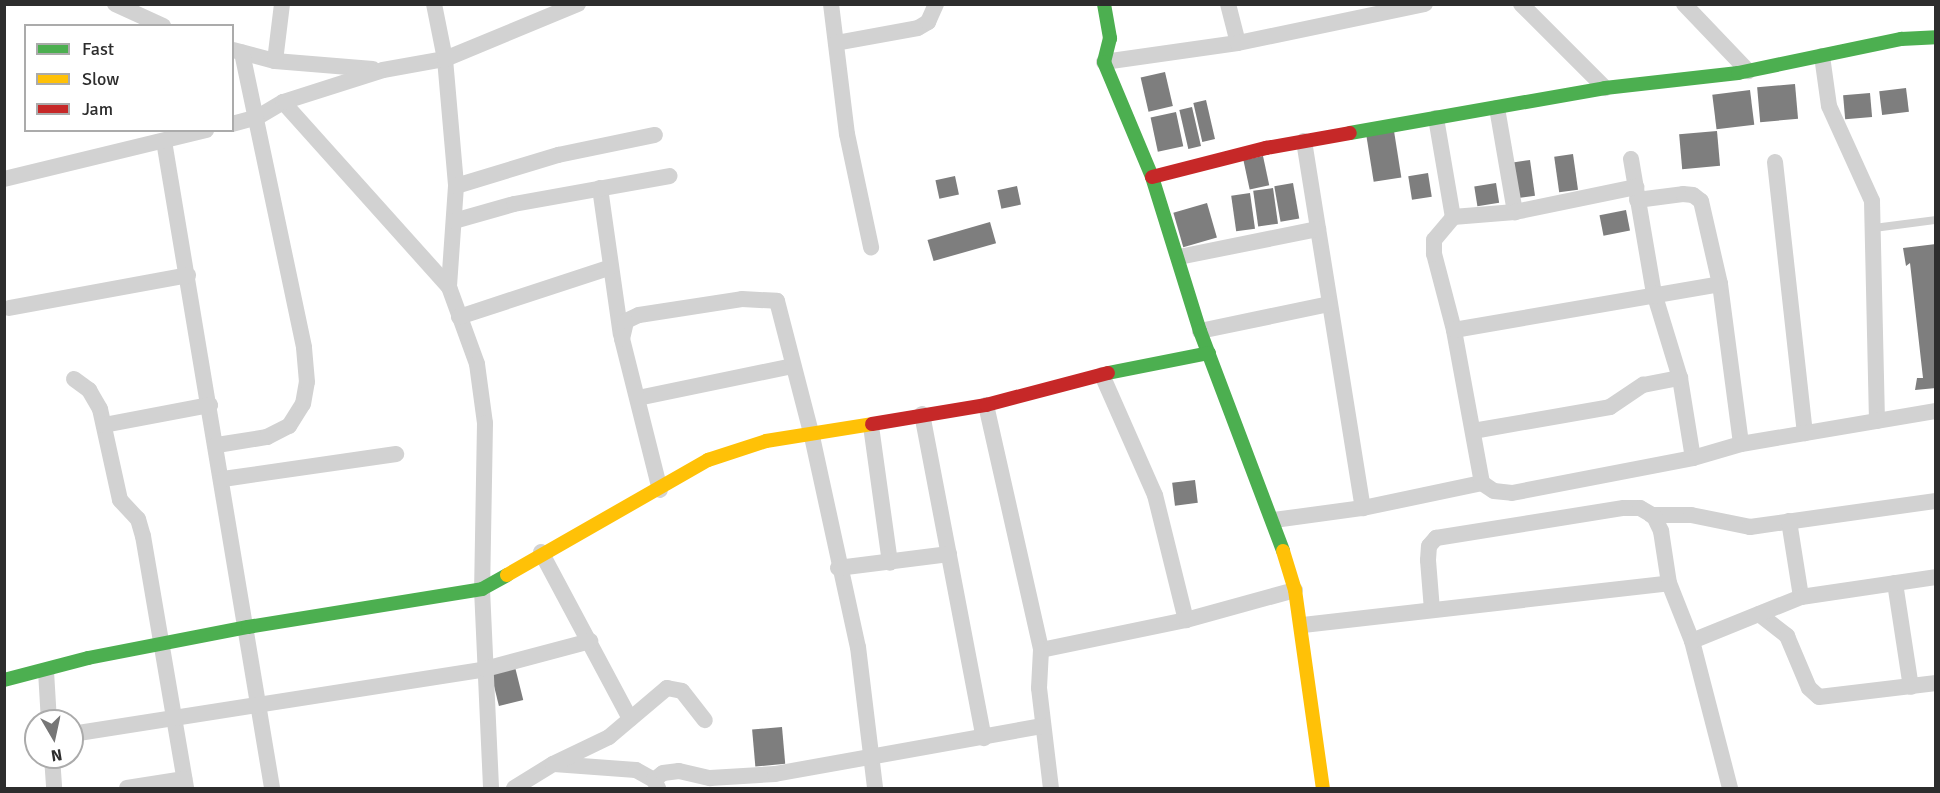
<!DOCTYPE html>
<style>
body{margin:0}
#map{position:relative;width:1940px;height:793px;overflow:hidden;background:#fff;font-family:Signika,sans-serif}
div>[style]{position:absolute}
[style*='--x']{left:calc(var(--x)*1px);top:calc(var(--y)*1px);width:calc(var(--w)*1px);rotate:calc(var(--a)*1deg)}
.building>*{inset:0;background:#7e7e7e;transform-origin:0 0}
.lane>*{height:8px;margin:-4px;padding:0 4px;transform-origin:4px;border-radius:4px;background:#d2d2d2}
.street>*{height:16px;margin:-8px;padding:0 8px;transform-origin:8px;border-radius:8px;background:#d2d2d2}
.fast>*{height:14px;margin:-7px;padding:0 7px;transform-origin:7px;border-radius:7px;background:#4caf50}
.slow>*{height:14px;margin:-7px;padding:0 7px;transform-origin:7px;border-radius:7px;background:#ffc107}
.jam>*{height:14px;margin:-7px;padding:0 7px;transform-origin:7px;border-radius:7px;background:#c62828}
span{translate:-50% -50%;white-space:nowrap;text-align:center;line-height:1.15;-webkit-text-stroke:6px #fff;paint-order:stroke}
.frame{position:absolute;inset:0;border:6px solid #2d2d2d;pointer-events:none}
.legend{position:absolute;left:24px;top:24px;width:210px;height:108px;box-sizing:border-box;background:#fff;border:2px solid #ababab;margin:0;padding:8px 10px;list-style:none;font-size:18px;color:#2d2d2d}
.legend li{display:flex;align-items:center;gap:12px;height:30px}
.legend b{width:30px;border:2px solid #ababab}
.north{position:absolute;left:24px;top:709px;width:60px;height:60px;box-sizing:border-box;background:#fff;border:2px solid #ababab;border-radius:50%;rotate:171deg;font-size:16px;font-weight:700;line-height:24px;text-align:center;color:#2d2d2d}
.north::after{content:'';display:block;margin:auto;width:21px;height:27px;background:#767676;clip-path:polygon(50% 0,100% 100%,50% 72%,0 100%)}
</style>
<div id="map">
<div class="building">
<div style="left:1165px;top:72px;width:35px;height:25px;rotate:77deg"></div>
<div style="left:1795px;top:84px;width:35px;height:38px;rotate:85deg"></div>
<div style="left:1906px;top:88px;width:24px;height:27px;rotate:83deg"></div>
<div style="left:1750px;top:90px;width:35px;height:38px;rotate:83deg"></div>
<div style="left:1870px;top:93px;width:24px;height:27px;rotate:85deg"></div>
<div style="left:1206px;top:100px;width:40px;height:13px;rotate:77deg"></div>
<div style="left:1192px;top:107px;width:40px;height:13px;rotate:77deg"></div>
<div style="left:1176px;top:112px;width:35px;height:26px;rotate:78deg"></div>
<div style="left:1394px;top:131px;width:47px;height:28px;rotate:81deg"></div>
<div style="left:1717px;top:131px;width:35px;height:38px;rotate:85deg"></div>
<div style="left:1573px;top:154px;width:36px;height:19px;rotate:82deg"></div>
<div style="left:1263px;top:156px;width:30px;height:20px;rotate:78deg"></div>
<div style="left:1530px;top:160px;width:36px;height:19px;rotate:82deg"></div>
<div style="left:1428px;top:173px;width:24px;height:20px;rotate:81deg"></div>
<div style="left:955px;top:176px;width:19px;height:20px;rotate:78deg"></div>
<div style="left:1293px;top:183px;width:36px;height:19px;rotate:80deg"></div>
<div style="left:1496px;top:183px;width:20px;height:22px;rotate:81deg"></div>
<div style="left:1017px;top:186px;width:19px;height:20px;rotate:78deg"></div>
<div style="left:1273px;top:188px;width:36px;height:20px;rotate:82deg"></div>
<div style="left:1250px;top:193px;width:36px;height:19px;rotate:82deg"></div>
<div style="left:1207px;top:203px;width:36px;height:35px;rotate:74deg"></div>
<div style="left:1626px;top:210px;width:21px;height:27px;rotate:79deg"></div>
<div style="left:990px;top:222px;width:22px;height:65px;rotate:74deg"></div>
<div style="clip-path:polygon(1936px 244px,1936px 388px,1915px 390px,1917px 378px,1923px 378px,1910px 263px,1906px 266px,1903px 248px)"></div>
<div style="left:1195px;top:480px;width:23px;height:23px;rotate:83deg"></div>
<div style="left:515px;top:667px;width:34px;height:25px;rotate:76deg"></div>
<div style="left:782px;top:727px;width:37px;height:30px;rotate:85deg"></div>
</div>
<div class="lane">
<div style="--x:1874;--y:228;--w:63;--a:-7.4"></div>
</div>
<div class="street">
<div style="--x:115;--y:4;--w:53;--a:24.6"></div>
<div style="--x:434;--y:4;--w:56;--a:78.7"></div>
<div style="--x:445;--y:59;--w:127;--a:85"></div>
<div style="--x:456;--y:186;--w:101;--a:94"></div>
<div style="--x:449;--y:287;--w:82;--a:70"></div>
<div style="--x:477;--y:364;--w:60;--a:82.3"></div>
<div style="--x:485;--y:423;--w:166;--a:91"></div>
<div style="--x:482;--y:589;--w:199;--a:87.4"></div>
<div style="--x:831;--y:4;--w:131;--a:83"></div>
<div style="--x:847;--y:134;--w:116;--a:78"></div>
<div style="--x:1228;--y:4;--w:40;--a:75.6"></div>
<div style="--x:1521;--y:4;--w:119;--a:45"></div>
<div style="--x:1684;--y:4;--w:93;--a:46.3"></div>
<div style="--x:836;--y:43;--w:83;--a:-10.4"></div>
<div style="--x:918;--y:28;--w:12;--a:-31"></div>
<div style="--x:928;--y:22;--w:20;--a:-66"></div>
<div style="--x:233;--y:50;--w:43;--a:14.7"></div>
<div style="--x:275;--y:61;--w:98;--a:4.7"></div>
<div style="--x:1822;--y:56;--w:50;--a:82"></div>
<div style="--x:1829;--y:106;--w:104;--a:65.6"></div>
<div style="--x:1872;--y:201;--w:220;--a:88.7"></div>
<div style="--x:275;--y:61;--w:57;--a:-83"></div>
<div style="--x:1104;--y:62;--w:135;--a:-8.1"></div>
<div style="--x:1238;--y:43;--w:191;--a:-11.8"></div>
<div style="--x:283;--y:102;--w:249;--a:48.1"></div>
<div style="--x:1497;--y:108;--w:106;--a:80.2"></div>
<div style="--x:1436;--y:118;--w:100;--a:80.3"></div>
<div style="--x:232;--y:124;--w:27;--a:-15"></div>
<div style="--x:258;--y:117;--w:29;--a:-31"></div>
<div style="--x:283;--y:102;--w:105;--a:-17.7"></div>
<div style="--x:383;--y:70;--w:63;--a:-10.1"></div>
<div style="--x:445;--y:59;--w:144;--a:-22.5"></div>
<div style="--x:164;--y:141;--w:656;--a:80.52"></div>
<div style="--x:1304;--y:141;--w:372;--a:80.9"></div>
<div style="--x:1631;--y:159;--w:136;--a:80.3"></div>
<div style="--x:1654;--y:293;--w:89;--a:73"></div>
<div style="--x:1680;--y:378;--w:81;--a:80.8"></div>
<div style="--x:1775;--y:162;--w:273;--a:83.7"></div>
<div style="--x:4;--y:179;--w:208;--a:-13.6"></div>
<div style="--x:456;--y:186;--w:107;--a:-16.9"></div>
<div style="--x:558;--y:155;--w:99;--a:-11.7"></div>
<div style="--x:600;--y:188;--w:148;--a:81.9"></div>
<div style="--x:1637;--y:200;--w:46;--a:-7.4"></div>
<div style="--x:1683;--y:194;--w:10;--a:6"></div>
<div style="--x:1693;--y:195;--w:10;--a:37"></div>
<div style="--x:1701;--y:201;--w:85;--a:77.1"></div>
<div style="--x:1720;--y:284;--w:161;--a:82.5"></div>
<div style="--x:454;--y:221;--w:62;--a:-15.8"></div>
<div style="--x:514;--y:204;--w:158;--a:-10.2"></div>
<div style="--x:1179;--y:257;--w:142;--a:-11.4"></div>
<div style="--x:9;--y:308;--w:182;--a:-10.4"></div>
<div style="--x:459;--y:317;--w:160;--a:-18.2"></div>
<div style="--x:1454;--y:330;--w:79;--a:-104.7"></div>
<div style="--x:1434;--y:254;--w:14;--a:-90"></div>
<div style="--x:1434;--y:240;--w:30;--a:-50"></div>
<div style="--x:1453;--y:217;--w:62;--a:-4.6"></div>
<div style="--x:1515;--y:212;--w:124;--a:-11.7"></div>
<div style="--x:1200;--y:331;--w:132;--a:-11.8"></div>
<div style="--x:1102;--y:375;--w:131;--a:66.2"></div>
<div style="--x:1155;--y:495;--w:129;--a:76.1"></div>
<div style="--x:74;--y:379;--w:19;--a:36"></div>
<div style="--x:89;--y:390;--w:22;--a:60"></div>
<div style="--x:100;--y:409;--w:93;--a:77.6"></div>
<div style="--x:120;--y:500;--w:26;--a:47"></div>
<div style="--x:138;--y:519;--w:18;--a:74"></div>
<div style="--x:143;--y:536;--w:256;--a:80.3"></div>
<div style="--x:638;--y:398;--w:158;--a:-11.7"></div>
<div style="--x:986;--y:405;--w:251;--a:77.3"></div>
<div style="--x:1041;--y:650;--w:148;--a:-11.7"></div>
<div style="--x:1186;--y:620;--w:113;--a:-15.4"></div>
<div style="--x:922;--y:414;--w:330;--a:79.2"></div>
<div style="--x:104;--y:425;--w:108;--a:-10.7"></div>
<div style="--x:871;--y:426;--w:138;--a:82.1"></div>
<div style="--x:1473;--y:431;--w:139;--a:-9.9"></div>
<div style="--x:1610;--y:407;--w:40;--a:-34"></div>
<div style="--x:1643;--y:385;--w:38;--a:-11"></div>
<div style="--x:217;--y:445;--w:51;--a:-9.1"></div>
<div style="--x:267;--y:437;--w:25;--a:-27"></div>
<div style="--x:289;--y:426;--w:26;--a:-58"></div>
<div style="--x:303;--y:404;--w:22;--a:-80"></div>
<div style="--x:307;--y:382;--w:35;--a:-95"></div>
<div style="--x:304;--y:347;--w:301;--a:-101.9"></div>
<div style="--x:223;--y:479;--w:175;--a:-8.2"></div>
<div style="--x:1482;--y:483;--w:14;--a:34"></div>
<div style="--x:1494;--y:491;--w:18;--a:6"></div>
<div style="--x:1512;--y:493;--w:184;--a:-10.9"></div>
<div style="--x:1693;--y:458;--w:50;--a:-16.3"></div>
<div style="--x:1741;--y:444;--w:198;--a:-9.6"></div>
<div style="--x:660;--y:490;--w:156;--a:-104.1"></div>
<div style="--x:622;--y:339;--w:18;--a:-77"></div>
<div style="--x:626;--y:321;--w:14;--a:-25"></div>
<div style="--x:639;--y:315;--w:104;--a:-8.8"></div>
<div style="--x:742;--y:299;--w:35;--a:3"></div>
<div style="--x:777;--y:301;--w:135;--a:75.5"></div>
<div style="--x:811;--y:432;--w:220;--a:77.7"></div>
<div style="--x:858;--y:647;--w:142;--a:83.1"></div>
<div style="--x:1651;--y:515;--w:40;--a:0"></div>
<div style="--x:1691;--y:515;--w:60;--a:11.5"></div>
<div style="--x:1750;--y:527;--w:188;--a:-8"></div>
<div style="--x:1274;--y:520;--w:90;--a:-7.7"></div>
<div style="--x:1363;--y:508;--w:122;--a:-11.9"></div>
<div style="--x:1482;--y:483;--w:156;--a:-100.4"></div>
<div style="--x:1454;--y:330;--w:270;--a:-9.8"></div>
<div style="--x:1789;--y:521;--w:77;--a:81"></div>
<div style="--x:541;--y:552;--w:189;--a:61.9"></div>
<div style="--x:838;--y:568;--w:112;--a:-7.2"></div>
<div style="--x:1895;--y:583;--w:105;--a:81.3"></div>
<div style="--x:1432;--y:610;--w:50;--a:-94.6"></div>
<div style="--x:1428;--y:560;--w:14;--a:-86"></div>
<div style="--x:1429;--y:546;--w:11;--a:-49"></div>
<div style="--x:1436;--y:538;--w:190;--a:-9.1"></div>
<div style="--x:1624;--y:508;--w:16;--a:0"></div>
<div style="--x:1640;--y:508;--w:16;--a:30"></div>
<div style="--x:1654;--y:516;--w:17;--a:65"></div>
<div style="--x:1661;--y:531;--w:53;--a:81.3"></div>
<div style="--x:1759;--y:614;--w:36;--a:38"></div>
<div style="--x:1787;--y:636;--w:56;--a:67.1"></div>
<div style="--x:1809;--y:688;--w:13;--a:42"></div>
<div style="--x:1819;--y:697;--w:118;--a:-6.8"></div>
<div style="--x:1303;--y:625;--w:368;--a:-6.5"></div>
<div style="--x:1669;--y:583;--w:62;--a:68.4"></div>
<div style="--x:1692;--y:641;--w:152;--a:75.5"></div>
<div style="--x:1692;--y:641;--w:118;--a:-22"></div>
<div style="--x:1801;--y:597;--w:136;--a:-8.4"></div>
<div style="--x:1041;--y:650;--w:38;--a:93"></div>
<div style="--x:1039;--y:688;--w:101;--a:83.2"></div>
<div style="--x:46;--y:671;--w:50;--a:86.6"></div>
<div style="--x:72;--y:734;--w:418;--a:-8.9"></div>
<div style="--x:485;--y:669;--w:109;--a:-14.9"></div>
<div style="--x:52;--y:757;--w:31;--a:86"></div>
<div style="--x:554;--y:764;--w:82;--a:4.2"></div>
<div style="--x:636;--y:770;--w:21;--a:29"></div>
<div style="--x:654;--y:780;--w:9;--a:63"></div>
<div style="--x:654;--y:780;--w:11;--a:-38"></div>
<div style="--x:663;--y:773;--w:16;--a:-7"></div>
<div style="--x:679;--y:771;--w:32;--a:13"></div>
<div style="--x:710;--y:778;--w:65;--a:-3.5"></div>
<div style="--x:775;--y:774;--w:272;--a:-10.2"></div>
<div style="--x:127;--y:788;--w:58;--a:-9"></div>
<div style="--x:514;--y:788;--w:46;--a:-31.6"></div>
<div style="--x:553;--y:764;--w:62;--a:-25.7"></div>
<div style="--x:609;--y:737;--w:76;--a:-40.2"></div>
<div style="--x:667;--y:688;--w:15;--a:11"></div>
<div style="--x:682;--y:691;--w:37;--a:52"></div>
</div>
<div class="fast">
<div style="--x:1104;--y:4;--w:35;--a:80"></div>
<div style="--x:1110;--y:38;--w:25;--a:104"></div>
<div style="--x:1104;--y:62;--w:125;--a:67.3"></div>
<div style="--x:1152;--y:177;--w:161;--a:72.7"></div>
<div style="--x:1200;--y:331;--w:235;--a:69.3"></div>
<div style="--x:1350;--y:133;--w:259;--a:-10"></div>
<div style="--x:1605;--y:88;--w:134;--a:-6.4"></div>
<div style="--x:1738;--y:73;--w:167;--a:-11.8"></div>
<div style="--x:1901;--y:39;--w:35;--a:-3"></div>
<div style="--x:1108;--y:373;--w:103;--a:-11.2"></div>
<div style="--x:4;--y:680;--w:87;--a:-14.7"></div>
<div style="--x:88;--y:658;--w:163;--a:-11"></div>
<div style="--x:248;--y:627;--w:237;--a:-9.2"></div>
<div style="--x:482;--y:589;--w:29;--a:-29"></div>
</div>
<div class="slow">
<div style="--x:1283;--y:551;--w:41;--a:72.9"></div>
<div style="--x:1295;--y:590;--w:200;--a:82"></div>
<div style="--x:507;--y:575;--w:232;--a:-29.8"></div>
<div style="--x:708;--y:460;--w:61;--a:-18.1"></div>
<div style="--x:766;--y:441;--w:107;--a:-9.1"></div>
</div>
<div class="jam">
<div style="--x:1152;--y:177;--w:118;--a:-14.3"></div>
<div style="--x:1266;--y:148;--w:85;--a:-10.1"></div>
<div style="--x:872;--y:424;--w:116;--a:-9.5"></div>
<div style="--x:986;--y:405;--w:126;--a:-14.7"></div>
</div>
<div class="frame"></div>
<ul class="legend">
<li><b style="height:8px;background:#4caf50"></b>Fast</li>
<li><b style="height:8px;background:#ffc107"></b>Slow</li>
<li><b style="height:8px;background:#c62828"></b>Jam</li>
</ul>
<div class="north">N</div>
</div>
